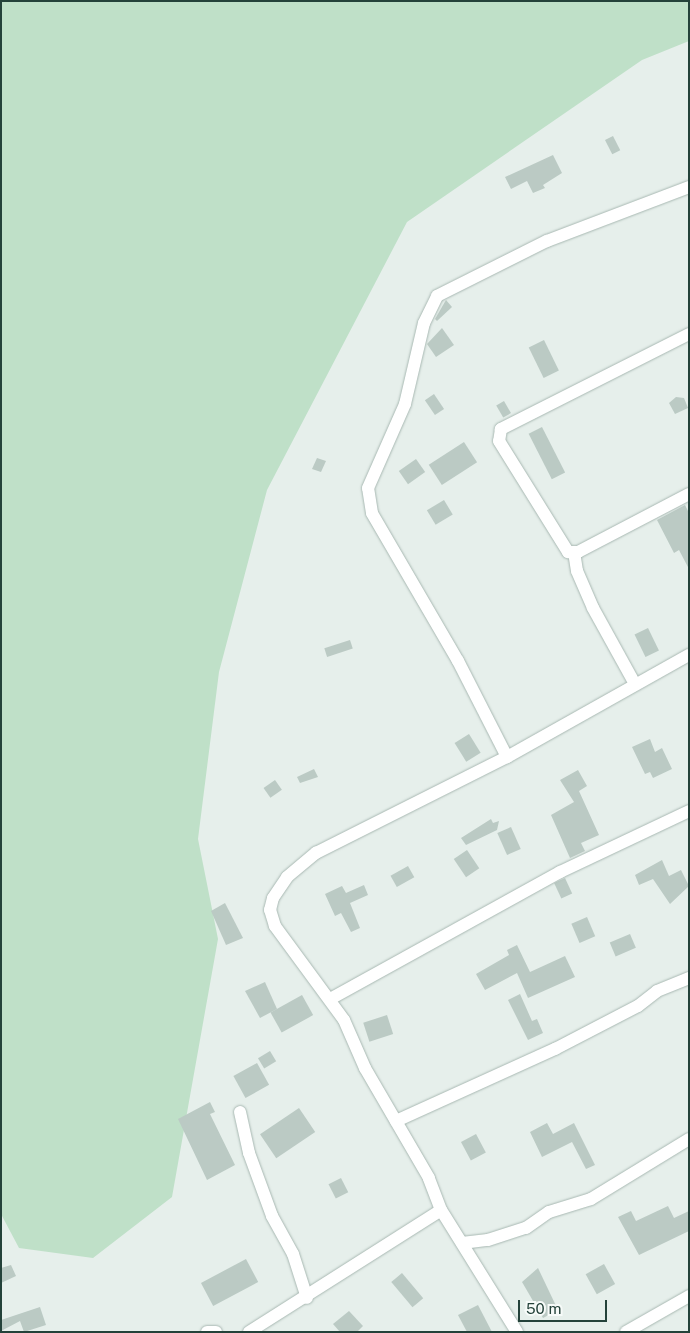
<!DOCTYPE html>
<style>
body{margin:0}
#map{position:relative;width:690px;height:1333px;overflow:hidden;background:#e6efeb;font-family:"Public Sans",sans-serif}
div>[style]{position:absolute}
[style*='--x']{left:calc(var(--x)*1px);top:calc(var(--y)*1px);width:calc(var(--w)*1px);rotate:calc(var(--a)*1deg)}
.green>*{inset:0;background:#bfe0c8}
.building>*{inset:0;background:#bbcac4;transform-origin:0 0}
.roads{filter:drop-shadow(0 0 1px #a8b8b2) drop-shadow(0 0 1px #a8b8b2)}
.minor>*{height:12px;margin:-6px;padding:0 6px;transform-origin:6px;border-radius:6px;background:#fff}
span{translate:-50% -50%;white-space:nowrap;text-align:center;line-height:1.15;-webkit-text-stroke:4px #f7fbf9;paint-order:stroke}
.frame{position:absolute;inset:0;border:2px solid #24423a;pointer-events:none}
.scale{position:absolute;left:518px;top:1300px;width:89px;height:22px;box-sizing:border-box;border:2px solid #24423a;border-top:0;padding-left:6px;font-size:15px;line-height:18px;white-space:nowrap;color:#24423a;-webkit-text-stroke:4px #f7fbf9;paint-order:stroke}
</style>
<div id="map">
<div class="green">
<div style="clip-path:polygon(1px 1px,689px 1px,689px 41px,642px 60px,407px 222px,267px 490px,219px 672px,198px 839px,218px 939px,172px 1197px,93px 1258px,19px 1248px,1px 1214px)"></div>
</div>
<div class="building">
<div style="left:613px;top:136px;width:16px;height:9px;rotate:63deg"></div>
<div style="clip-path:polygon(553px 155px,562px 173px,543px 185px,545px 188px,533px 193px,527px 181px,511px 189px,505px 177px)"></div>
<div style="clip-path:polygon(446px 300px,452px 307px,437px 321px,435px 319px)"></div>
<div style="clip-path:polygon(442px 328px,454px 345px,436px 357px,427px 344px)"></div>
<div style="left:544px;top:340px;width:34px;height:17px;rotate:64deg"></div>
<div style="left:434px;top:394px;width:18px;height:11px;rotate:56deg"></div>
<div style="clip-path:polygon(676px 397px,684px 398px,688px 408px,675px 414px,669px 403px)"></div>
<div style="left:504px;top:401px;width:14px;height:9px;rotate:60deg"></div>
<div style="left:542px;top:427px;width:51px;height:15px;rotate:63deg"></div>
<div style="left:464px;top:442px;width:24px;height:42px;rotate:57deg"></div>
<div style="clip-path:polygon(317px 458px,326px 461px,321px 472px,312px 469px)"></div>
<div style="left:416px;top:459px;width:16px;height:21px;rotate:55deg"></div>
<div style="left:444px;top:500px;width:17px;height:20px;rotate:59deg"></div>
<div style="clip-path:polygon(685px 505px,689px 513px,689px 569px,679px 550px,674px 553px,657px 520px)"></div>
<div style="left:648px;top:628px;width:25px;height:15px;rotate:64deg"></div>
<div style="left:350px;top:640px;width:9px;height:27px;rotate:72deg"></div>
<div style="left:469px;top:734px;width:22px;height:17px;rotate:58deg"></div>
<div style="clip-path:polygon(650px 739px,655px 752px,662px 748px,672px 769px,653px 778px,650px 772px,645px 774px,632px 747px)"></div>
<div style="clip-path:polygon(314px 769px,318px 777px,300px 783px,297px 777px)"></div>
<div style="clip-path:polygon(578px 770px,587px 786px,579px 791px,599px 835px,581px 843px,585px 851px,570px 858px,551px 815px,574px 802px,560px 780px)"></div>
<div style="left:275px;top:780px;width:12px;height:14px;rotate:55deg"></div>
<div style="clip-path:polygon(491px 819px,493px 823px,499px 821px,497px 830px,466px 845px,461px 838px)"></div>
<div style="left:511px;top:827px;width:24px;height:15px;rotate:66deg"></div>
<div style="left:467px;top:850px;width:22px;height:16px;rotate:56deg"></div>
<div style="clip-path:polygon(662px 860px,669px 876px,681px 870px,689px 886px,670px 904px,653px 879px,639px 885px,635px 875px)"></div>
<div style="left:408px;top:866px;width:13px;height:20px;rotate:61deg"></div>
<div style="left:565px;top:878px;width:17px;height:12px;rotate:65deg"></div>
<div style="clip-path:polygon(364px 885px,368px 895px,350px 903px,360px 928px,351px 932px,341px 913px,335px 916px,325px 894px,342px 886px,346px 893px)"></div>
<div style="clip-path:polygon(225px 903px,243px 938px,226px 945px,211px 911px)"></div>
<div style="left:587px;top:917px;width:21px;height:17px;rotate:67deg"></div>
<div style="left:630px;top:934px;width:15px;height:22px;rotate:67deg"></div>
<div style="clip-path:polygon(517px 945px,530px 972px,565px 956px,575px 977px,528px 998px,517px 973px,485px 990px,476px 974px,509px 955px,507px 950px)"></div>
<div style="clip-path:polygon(265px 982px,277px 1009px,260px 1018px,245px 991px)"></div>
<div style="clip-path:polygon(520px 994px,532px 1021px,537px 1019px,543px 1033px,528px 1040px,508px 1000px)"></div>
<div style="left:302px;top:995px;width:23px;height:36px;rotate:61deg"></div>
<div style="left:387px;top:1015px;width:20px;height:25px;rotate:72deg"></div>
<div style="left:270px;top:1051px;width:12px;height:14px;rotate:59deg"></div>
<div style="left:257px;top:1063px;width:25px;height:27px;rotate:61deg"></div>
<div style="clip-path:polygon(210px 1102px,215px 1112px,210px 1114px,235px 1165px,207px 1180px,178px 1119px)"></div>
<div style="left:299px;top:1108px;width:29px;height:47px;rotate:56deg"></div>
<div style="clip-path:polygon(547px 1123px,553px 1134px,574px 1123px,595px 1165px,586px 1169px,572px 1142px,542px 1157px,530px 1132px)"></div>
<div style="left:476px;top:1134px;width:21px;height:17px;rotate:62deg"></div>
<div style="left:341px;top:1178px;width:16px;height:14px;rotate:63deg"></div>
<div style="clip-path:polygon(668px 1206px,674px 1218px,689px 1211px,689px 1231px,639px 1255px,618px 1217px,631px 1211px,636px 1221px)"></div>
<div style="left:246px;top:1259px;width:26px;height:51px;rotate:62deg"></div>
<div style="left:604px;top:1264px;width:23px;height:21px;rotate:61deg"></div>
<div style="clip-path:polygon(11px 1265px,16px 1276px,1px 1283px,1px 1268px)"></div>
<div style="clip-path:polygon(538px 1268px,558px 1310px,543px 1318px,522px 1282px)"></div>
<div style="left:402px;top:1273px;width:33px;height:14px;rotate:50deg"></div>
<div style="clip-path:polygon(478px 1305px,492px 1332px,467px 1332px,458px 1315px)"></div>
<div style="clip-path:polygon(40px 1307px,46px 1325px,24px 1332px,20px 1321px,1px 1331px,1px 1320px)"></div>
<div style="clip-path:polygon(349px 1311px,363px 1326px,357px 1332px,340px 1332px,333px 1324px)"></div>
</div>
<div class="roads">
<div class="minor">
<div style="--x:689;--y:334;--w:211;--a:153.2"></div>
<div style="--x:501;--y:429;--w:12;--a:99"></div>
<div style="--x:499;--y:441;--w:131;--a:58.1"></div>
<div style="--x:568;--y:552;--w:10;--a:0"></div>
<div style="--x:578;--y:552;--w:125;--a:-27.6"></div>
<div style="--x:574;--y:552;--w:19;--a:81"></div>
<div style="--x:577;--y:571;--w:40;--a:66.6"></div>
<div style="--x:593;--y:608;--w:87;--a:61.1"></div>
<div style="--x:507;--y:757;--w:108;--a:-117"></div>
<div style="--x:458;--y:661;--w:171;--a:-120.2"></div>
<div style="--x:372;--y:513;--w:25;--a:-99"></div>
<div style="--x:368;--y:488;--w:92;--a:-66.2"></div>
<div style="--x:405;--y:404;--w:83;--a:-76.8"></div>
<div style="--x:424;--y:323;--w:30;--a:-64"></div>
<div style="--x:437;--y:296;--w:123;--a:-26.6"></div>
<div style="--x:547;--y:241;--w:152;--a:-20.8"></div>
<div style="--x:330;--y:999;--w:263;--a:-28.9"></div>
<div style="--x:560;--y:872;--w:143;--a:-25.3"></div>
<div style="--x:240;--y:1112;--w:42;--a:77.6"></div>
<div style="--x:249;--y:1153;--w:67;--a:69.9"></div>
<div style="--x:272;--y:1216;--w:43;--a:61.1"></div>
<div style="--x:293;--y:1254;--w:46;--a:72.3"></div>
<div style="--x:396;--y:1121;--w:175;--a:-24.4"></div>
<div style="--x:555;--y:1049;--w:93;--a:-27.4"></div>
<div style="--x:638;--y:1006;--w:24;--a:-38"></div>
<div style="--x:657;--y:991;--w:35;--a:-22"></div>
<div style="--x:462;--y:1243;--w:26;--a:-7"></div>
<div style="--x:488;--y:1240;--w:40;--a:-18"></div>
<div style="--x:526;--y:1228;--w:28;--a:-35"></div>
<div style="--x:549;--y:1212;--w:44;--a:-17.2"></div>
<div style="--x:591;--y:1199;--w:115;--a:-31.5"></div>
<div style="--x:207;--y:1332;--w:9;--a:0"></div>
<div style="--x:249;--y:1332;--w:227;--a:-32.4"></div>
<div style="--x:517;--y:1332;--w:144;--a:-121.9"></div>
<div style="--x:441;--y:1210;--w:34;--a:-111"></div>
<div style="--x:429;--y:1178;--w:127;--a:-120.2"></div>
<div style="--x:365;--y:1068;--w:52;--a:-113.6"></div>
<div style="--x:344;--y:1020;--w:117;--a:-126.3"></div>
<div style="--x:275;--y:926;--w:17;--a:-107"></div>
<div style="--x:270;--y:910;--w:12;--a:-76"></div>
<div style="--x:273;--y:898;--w:25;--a:-56"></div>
<div style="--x:287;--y:877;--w:38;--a:-40"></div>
<div style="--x:316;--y:853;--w:214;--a:-26.7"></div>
<div style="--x:507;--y:757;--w:209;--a:-29.3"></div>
<div style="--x:626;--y:1332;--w:73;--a:-29.7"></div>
</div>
</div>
<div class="frame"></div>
<div class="scale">50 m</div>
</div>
